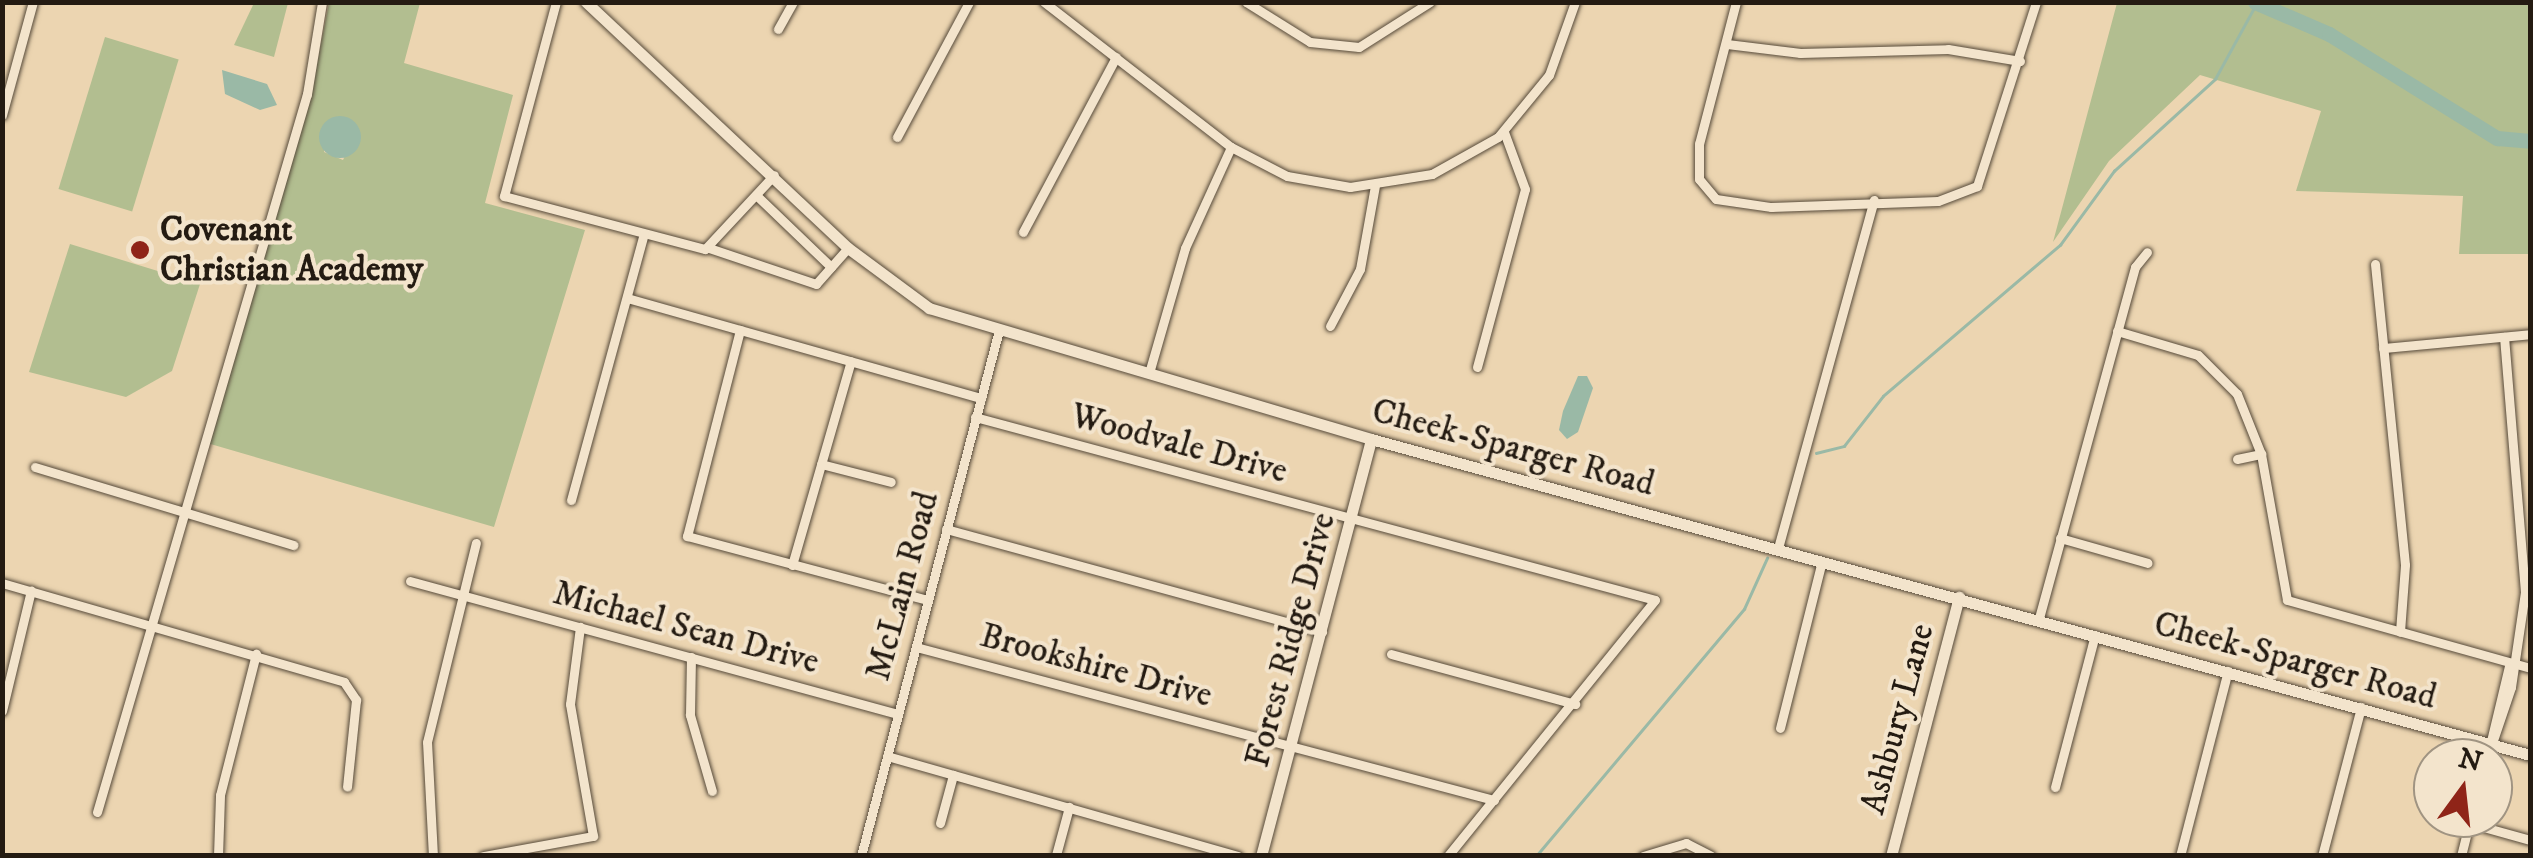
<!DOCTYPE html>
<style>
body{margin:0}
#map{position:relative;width:2533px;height:858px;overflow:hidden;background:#ecd5b1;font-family:"IM FELL DW Pica",serif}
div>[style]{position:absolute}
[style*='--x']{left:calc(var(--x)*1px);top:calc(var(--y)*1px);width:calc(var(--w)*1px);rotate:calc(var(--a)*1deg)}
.green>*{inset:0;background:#b2be90;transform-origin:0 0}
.water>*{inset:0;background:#9ab9a6}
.round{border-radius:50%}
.stream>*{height:2.5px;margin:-1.25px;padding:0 1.25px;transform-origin:1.25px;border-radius:1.25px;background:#9ab9a6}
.river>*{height:15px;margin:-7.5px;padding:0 7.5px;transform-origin:7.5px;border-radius:7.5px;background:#9ab9a6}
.roads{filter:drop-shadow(0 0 2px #564a3a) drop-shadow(0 0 2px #564a3a)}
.street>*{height:9px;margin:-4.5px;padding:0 4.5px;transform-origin:4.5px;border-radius:4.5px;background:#f3e4cc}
.secondary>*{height:11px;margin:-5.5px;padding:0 5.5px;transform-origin:5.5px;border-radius:5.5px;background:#f3e4cc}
.dots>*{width:28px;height:28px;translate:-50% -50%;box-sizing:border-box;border:5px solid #f3e4cc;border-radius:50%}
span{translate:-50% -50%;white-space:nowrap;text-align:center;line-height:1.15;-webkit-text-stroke:8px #f3e4cc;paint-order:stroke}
.poi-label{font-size:35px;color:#241b12;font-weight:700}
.left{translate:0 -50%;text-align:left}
.street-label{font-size:35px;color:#241b12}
.frame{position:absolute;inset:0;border:5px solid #241b12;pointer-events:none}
.north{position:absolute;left:2413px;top:738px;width:100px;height:100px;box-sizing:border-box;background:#f3e4cc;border:2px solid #a09482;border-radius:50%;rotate:15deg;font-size:28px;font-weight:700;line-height:40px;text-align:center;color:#241b12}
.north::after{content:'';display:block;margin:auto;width:35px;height:45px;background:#8f2418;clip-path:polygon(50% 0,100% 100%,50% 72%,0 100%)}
</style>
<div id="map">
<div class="green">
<div style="clip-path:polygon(254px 3px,288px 3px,274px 57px,234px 45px)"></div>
<div style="clip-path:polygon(evenodd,329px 3px,420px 3px,404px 63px,513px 95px,485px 203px,585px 230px,494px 527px,207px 443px,309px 104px,329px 3px,326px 122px,357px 130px,343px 160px,324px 152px,326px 122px)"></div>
<div style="clip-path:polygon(2117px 3px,2530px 3px,2530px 254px,2459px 254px,2463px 196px,2296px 191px,2321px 111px,2200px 75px,2109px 161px,2053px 242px)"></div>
<div style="left:105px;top:37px;width:77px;height:159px;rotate:17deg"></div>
<div style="clip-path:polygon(70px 244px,200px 284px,172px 371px,126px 397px,29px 372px)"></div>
</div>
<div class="water">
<div style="clip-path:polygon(222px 70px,267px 84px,277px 105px,260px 110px,225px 94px)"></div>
<div class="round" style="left:319px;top:116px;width:42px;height:42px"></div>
<div style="clip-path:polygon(1587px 376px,1593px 388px,1578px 432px,1567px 439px,1559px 430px,1563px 411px,1578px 376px)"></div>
</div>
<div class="stream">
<div style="--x:1816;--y:453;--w:29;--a:-14"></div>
<div style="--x:1844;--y:446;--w:63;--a:-52"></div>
<div style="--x:1883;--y:396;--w:233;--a:-40.5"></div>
<div style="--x:2060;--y:245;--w:92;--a:-53.9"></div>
<div style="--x:2114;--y:171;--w:137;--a:-42.3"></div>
<div style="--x:2215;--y:79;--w:85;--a:-61.3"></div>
<div style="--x:1536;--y:856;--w:323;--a:-49.9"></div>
<div style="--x:1744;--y:609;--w:56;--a:-65.7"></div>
</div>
<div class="river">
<div style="--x:2255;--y:2;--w:81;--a:23.4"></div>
<div style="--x:2329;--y:34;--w:198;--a:31.8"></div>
<div style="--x:2497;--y:138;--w:33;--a:5"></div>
</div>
<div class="roads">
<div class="street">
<div style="--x:556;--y:2;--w:201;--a:105"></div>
<div style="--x:504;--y:196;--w:208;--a:14.8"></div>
<div style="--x:705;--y:249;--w:101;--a:-47"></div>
<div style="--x:1044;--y:2;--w:237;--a:37.8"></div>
<div style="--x:1231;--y:147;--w:63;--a:27.4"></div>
<div style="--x:1287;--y:176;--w:64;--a:9.9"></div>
<div style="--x:1350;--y:187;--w:83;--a:-9"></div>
<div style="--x:1432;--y:174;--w:76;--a:-29.3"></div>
<div style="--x:1498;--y:137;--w:80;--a:-50.6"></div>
<div style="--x:1549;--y:75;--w:77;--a:-70.4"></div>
<div style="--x:1246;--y:2;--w:75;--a:32"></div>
<div style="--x:1310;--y:42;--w:49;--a:5.8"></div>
<div style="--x:1359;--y:47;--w:84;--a:-32.4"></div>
<div style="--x:1736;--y:2;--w:147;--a:104.6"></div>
<div style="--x:1699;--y:144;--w:35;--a:90"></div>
<div style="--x:1699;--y:179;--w:26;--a:50"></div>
<div style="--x:1716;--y:199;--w:56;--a:8.3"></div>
<div style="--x:1771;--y:207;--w:167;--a:-2.1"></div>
<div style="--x:1938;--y:201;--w:42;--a:-21"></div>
<div style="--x:1977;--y:186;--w:193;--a:-72.2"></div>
<div style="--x:778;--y:29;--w:31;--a:-61"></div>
<div style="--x:1727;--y:44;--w:74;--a:7"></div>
<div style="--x:1800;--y:53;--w:148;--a:-1.5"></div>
<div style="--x:1948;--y:49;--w:73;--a:9.5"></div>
<div style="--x:2;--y:115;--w:117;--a:-74.7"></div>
<div style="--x:897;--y:137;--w:153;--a:-61.9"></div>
<div style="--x:756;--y:195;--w:104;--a:43.8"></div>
<div style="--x:1023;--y:232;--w:198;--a:-62"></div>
<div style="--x:709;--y:248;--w:113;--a:18.6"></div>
<div style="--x:816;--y:284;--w:48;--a:-48.4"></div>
<div style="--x:2375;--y:264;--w:302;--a:84.3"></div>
<div style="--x:2405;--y:565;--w:67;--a:94.3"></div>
<div style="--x:627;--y:298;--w:368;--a:15.8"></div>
<div style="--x:1330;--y:326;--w:64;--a:-62.2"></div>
<div style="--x:1360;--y:269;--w:84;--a:-79.8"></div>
<div style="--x:740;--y:330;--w:213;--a:104.4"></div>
<div style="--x:687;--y:536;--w:249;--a:14.9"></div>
<div style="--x:2117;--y:331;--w:84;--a:16.5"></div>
<div style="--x:2198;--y:355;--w:55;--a:45"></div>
<div style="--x:2237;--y:394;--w:65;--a:68.2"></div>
<div style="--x:2261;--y:454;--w:148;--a:79.9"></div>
<div style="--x:2287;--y:600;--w:252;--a:15.6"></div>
<div style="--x:2383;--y:348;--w:148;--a:-5.4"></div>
<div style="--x:1477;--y:367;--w:184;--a:-74.9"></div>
<div style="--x:1525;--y:189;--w:61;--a:-110.2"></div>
<div style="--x:1149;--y:373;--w:130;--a:-73.9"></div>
<div style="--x:1185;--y:248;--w:111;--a:-65.5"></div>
<div style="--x:975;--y:417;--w:704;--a:15.06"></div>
<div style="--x:1655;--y:600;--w:329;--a:129"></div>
<div style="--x:2237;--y:459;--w:25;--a:-12"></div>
<div style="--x:821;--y:464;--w:72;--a:14.4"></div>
<div style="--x:35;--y:467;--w:270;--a:16.8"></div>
<div style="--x:571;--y:500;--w:276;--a:-74.7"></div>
<div style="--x:946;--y:529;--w:390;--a:15.3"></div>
<div style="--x:2060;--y:538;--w:91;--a:15.9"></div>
<div style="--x:1778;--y:548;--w:361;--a:-74.6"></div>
<div style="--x:792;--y:565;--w:212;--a:-73.9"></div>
<div style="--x:410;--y:581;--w:506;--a:15.25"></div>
<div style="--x:2;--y:583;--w:356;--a:16.1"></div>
<div style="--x:344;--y:682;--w:22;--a:56"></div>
<div style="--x:356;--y:700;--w:87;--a:95.9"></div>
<div style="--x:2039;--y:618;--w:364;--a:-74.7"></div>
<div style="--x:2135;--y:267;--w:19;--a:-51"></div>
<div style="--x:916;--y:647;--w:598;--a:14.83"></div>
<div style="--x:1391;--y:654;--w:191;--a:15.2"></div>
<div style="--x:691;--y:657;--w:58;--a:91"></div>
<div style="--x:690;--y:715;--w:79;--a:73.9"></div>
<div style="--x:2;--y:711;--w:124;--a:-76.5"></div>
<div style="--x:1780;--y:728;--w:172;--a:-75.9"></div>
<div style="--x:2491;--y:741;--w:77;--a:-76.5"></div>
<div style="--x:887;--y:756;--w:365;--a:15.9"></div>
<div style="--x:2487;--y:758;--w:75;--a:-71.3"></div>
<div style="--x:2511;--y:687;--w:96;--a:-81.6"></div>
<div style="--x:2525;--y:592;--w:256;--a:-94.7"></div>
<div style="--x:2055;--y:787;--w:157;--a:-75.3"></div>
<div style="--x:97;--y:812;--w:748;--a:-73.7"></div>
<div style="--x:307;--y:94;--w:93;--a:-80.7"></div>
<div style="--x:940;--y:823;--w:50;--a:-74.8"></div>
<div style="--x:2469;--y:823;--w:63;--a:15.6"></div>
<div style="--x:1056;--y:855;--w:50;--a:-74.8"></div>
<div style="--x:218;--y:856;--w:61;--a:-88.1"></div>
<div style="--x:220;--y:795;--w:146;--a:-75.7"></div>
<div style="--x:433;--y:856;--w:114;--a:-93"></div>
<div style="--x:427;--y:742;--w:205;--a:-76.2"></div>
<div style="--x:483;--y:856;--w:112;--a:-10.3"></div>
<div style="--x:593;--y:836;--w:134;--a:-99.9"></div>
<div style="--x:570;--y:704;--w:78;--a:-82.6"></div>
<div style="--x:861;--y:856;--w:544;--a:-75.3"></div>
<div style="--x:1643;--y:856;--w:45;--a:-16.8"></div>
<div style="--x:1686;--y:843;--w:28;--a:27"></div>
<div style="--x:2180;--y:856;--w:191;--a:-75.5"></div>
<div style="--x:2322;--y:856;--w:154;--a:-75.3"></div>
<div style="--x:2461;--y:856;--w:37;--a:-76"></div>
</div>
<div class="secondary">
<div style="--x:586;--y:2;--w:359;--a:43.2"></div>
<div style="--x:848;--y:248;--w:101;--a:36.5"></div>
<div style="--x:929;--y:308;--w:461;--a:16.5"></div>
<div style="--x:1371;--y:439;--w:1201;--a:15.25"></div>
<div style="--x:1261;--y:856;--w:431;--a:-75.2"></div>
<div style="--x:1891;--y:856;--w:268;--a:-75.3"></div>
</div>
</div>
<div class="dots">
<div style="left:140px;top:250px;background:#8f2418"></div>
</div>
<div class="poi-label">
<span class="left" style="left:160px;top:250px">Covenant<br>Christian Academy</span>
</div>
<div class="street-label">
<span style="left:1179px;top:444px;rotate:15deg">Woodvale Drive</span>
<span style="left:1513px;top:448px;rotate:15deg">Cheek-Sparger Road</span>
<span style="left:903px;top:586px;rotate:-75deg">McLain Road</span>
<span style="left:686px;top:628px;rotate:15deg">Michael Sean Drive</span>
<span style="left:1291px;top:640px;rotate:-75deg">Forest Ridge Drive</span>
<span style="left:2295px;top:661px;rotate:15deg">Cheek-Sparger Road</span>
<span style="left:1096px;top:666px;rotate:15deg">Brookshire Drive</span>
<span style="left:1898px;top:719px;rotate:-75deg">Ashbury Lane</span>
</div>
<div class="frame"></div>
<div class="north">N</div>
</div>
